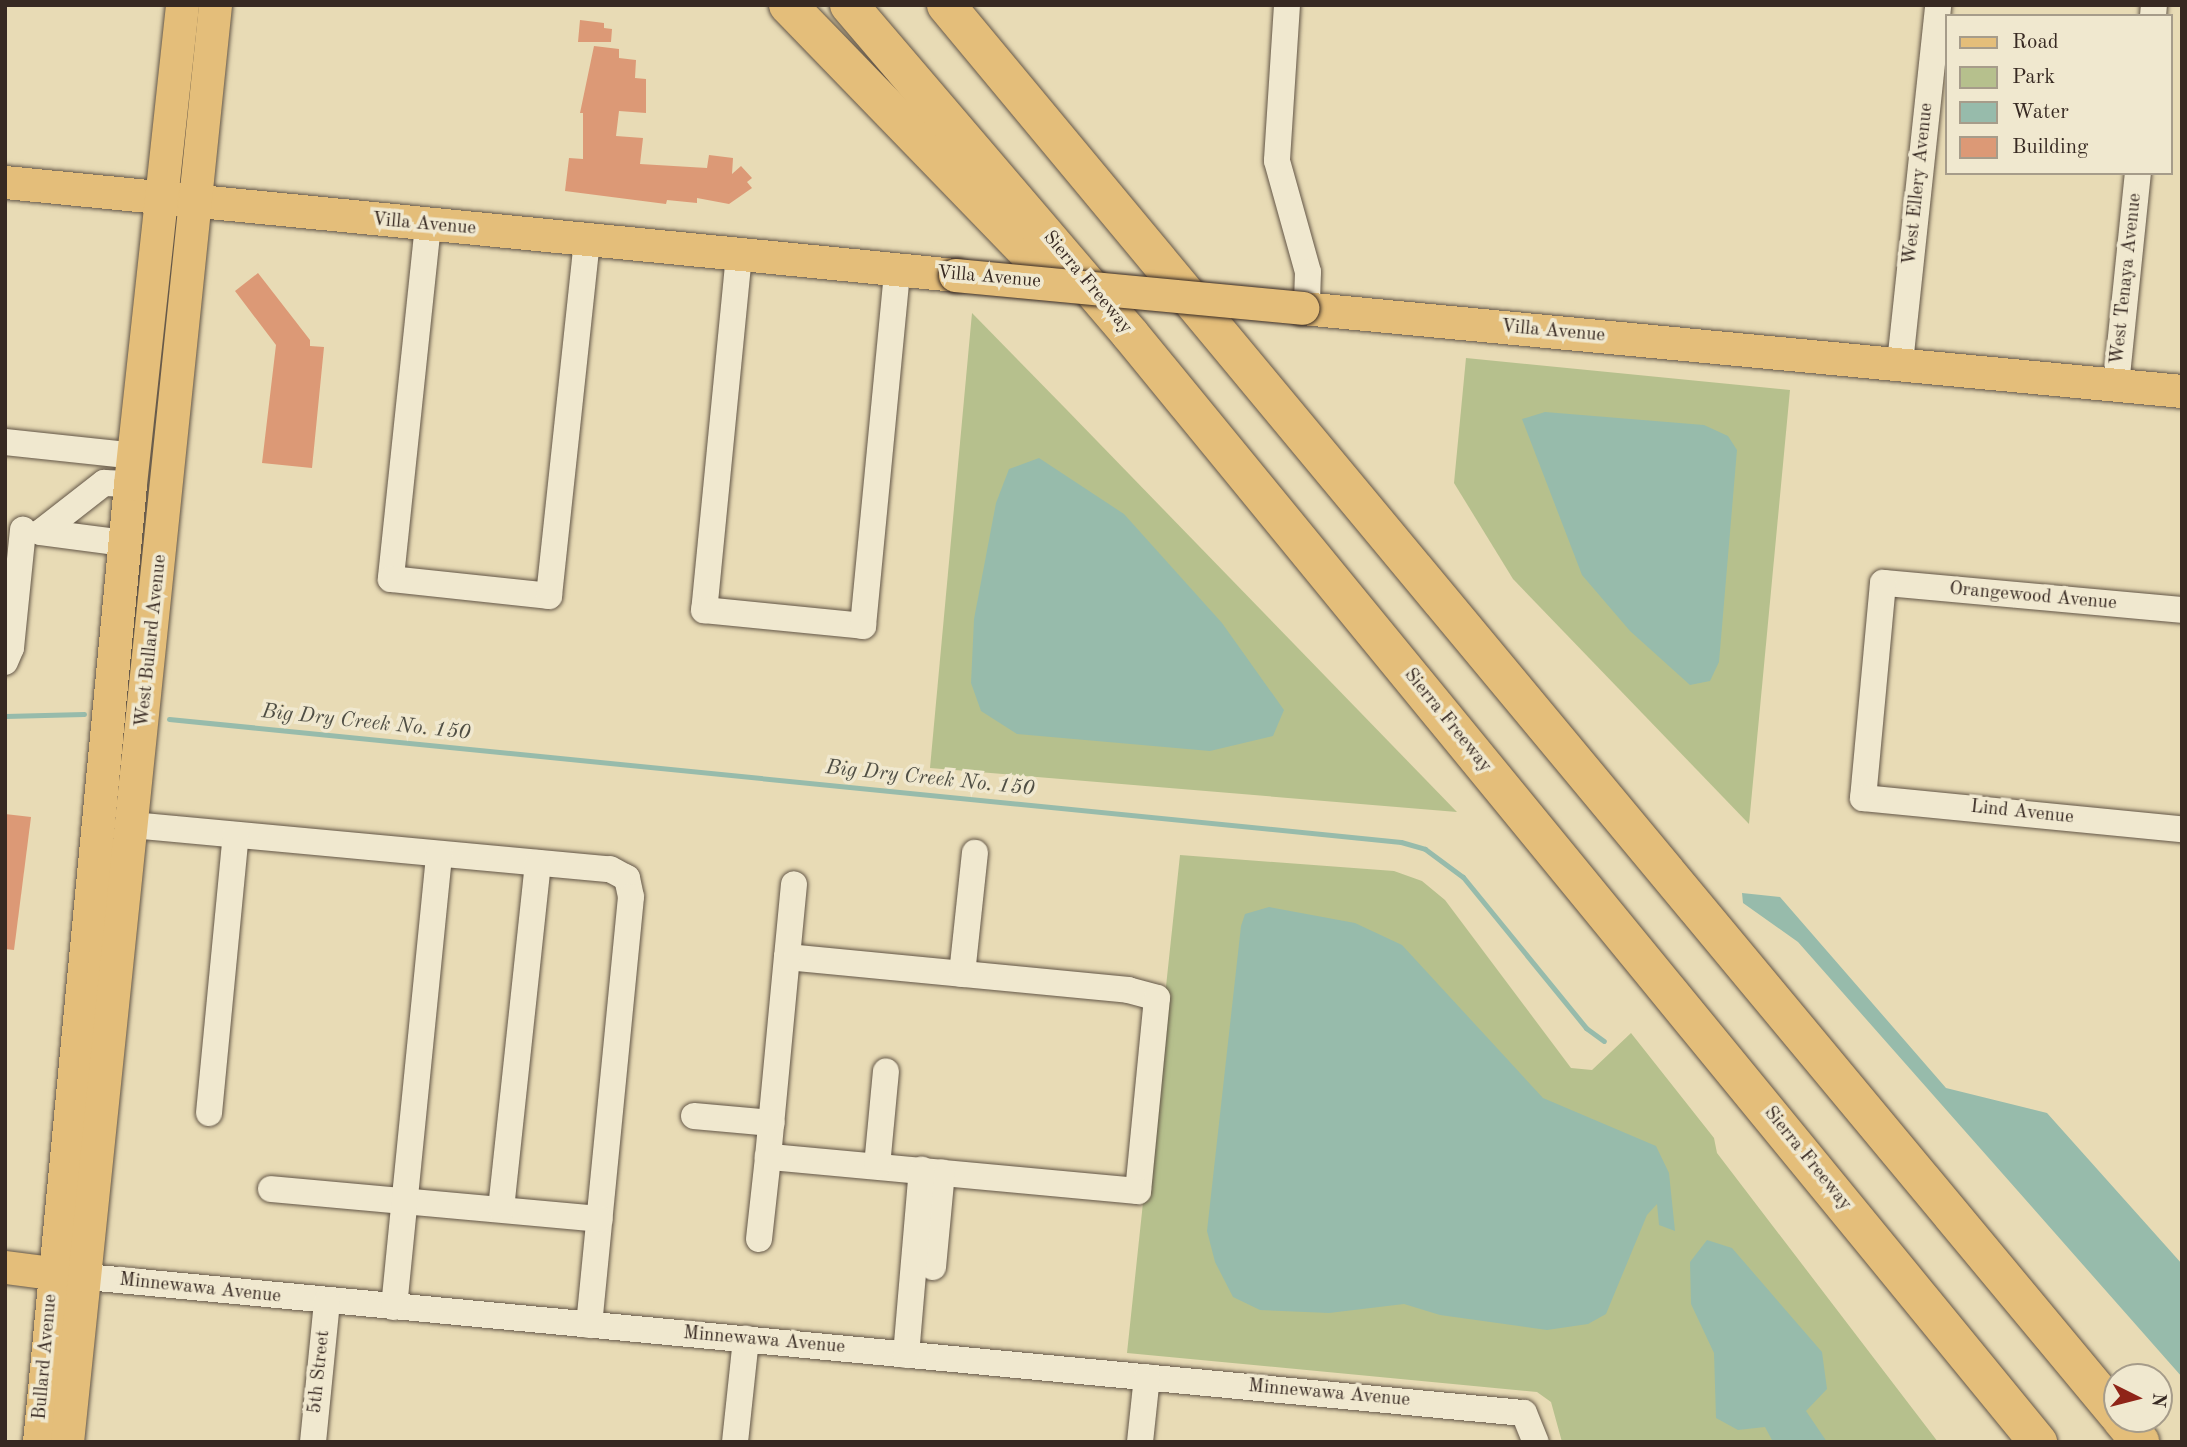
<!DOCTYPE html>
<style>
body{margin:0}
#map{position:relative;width:2187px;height:1447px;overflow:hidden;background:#e8dbb5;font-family:"Old Standard TT",serif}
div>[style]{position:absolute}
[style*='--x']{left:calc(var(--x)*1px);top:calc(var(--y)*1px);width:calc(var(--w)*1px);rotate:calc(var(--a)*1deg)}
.green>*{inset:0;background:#b6c08d}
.water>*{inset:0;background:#97bbab}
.stream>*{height:5px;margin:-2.5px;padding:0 2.5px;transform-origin:2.5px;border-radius:2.5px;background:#97bbab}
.building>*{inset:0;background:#dc9976}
.roads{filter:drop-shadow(0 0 2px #635647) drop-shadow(0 0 2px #635647)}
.minor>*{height:26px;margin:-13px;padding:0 13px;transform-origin:13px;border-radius:13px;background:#f0e8cf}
.major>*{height:33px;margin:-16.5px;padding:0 16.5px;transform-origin:16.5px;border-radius:16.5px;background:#e4be7a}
.highway>*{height:38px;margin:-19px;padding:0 19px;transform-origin:19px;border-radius:19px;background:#e4be7a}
.bridges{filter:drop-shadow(0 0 2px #372922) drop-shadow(0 0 2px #372922)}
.major-bridge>*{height:33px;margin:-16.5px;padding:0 16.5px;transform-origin:16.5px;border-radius:16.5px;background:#e4be7a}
span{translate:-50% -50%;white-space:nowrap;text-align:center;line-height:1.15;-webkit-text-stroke:7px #f0e8cf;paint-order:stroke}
.street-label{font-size:19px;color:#372922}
.water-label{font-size:21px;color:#4f4e44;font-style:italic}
.frame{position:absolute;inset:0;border:7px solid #372922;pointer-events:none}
.legend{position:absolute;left:1945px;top:14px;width:228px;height:161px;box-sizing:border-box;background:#f0e8cf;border:2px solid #a69c8a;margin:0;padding:9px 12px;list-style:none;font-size:21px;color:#372922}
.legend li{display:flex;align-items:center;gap:14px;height:35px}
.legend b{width:35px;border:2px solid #a69c8a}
.north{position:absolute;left:2103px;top:1363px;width:70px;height:70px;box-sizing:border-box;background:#f0e8cf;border:2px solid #a69c8a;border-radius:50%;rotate:96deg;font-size:19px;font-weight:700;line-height:28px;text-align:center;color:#372922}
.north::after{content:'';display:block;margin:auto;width:24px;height:32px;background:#8f2418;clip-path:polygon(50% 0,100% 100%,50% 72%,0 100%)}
</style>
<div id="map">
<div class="green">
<div style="clip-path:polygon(972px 313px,1065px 408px,1457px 812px,930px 768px)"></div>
<div style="clip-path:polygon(1466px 358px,1790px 390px,1749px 824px,1513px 579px,1454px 483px)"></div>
<div style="clip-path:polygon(1180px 855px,1394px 871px,1422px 881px,1445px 900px,1571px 1068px,1592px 1070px,1631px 1033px,1714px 1138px,1717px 1153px,1938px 1442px,1562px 1442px,1551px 1402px,1537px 1392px,1127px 1353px)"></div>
</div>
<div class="water">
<div style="clip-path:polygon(1545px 412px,1704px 425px,1728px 436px,1737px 450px,1719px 662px,1710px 681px,1690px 685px,1630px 631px,1582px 575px,1522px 419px)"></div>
<div style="clip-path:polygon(1039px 458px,1124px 514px,1222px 623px,1284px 710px,1273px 736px,1210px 751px,1017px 734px,981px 711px,971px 683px,974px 619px,996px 503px,1009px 469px)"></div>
<div style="clip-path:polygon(1742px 893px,1780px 897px,1946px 1088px,2047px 1113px,2182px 1264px,2182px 1377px,1798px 942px,1743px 903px)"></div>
<div style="clip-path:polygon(1269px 907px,1355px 923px,1402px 945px,1543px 1098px,1656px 1146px,1669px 1173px,1675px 1231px,1659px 1225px,1657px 1204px,1647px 1215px,1606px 1314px,1588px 1324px,1547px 1330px,1440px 1315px,1404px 1304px,1329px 1313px,1260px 1310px,1233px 1297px,1215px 1262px,1207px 1231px,1241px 926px,1245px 914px)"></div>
<div style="clip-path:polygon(1707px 1240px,1732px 1248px,1822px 1352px,1827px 1389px,1806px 1411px,1827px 1442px,1773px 1442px,1765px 1427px,1738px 1430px,1716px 1418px,1714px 1353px,1691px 1304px,1690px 1262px)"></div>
</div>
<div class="stream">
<div style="--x:5;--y:716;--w:79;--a:-1.5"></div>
<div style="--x:169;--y:719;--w:1238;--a:5.7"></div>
<div style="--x:1401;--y:842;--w:25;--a:16"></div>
<div style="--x:1425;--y:849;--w:47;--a:36.4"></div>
<div style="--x:1463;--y:877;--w:195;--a:50.8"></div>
<div style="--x:1586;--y:1028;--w:22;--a:36"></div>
</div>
<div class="building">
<div style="clip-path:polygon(580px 20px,604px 23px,604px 28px,612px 29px,611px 42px,578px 42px)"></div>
<div style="clip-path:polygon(594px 46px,619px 49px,619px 58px,636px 60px,635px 78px,646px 79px,646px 113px,619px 111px,616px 136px,643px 138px,640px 164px,707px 168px,709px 155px,733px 158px,732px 174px,741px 166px,752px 178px,747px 182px,752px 188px,729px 204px,697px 198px,697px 203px,667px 200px,666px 204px,565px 191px,569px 158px,583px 159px,583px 113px,580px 113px)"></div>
<div style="clip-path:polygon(258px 273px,310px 340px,310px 346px,324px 347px,312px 468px,262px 463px,276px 345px,235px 291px)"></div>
<div style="clip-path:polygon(5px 814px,31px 817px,14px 950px,5px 949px)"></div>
</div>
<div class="roads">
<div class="minor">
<div style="--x:1287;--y:5;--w:156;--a:93.7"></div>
<div style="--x:1277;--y:161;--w:115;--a:74.4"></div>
<div style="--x:1308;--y:272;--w:37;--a:92"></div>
<div style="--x:2153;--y:16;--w:11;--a:-85"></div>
<div style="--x:428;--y:225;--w:356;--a:96"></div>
<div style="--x:391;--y:579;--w:159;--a:6.1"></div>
<div style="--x:549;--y:596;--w:358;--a:-83.9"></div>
<div style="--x:739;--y:255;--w:357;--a:95.6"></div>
<div style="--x:704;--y:610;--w:160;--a:5.7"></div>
<div style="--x:863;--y:626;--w:358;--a:-84.5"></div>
<div style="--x:1900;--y:363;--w:360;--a:-83.9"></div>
<div style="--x:2116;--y:385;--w:213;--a:-84.1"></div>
<div style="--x:5;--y:442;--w:132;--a:6.1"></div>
<div style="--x:124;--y:543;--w:84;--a:-172.5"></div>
<div style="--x:41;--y:532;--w:80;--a:-37.9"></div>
<div style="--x:104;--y:483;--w:26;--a:2"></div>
<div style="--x:2182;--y:610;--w:300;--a:-174.8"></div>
<div style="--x:1883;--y:583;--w:216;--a:95.3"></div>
<div style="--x:1863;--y:798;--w:321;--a:5.6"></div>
<div style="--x:5;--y:662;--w:15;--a:-67"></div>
<div style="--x:11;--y:648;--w:119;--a:-84.2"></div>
<div style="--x:132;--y:825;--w:480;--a:5.3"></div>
<div style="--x:610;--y:869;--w:19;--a:28"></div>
<div style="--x:627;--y:878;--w:19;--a:78"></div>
<div style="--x:631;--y:897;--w:430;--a:95.6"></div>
<div style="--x:787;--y:957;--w:343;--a:5.5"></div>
<div style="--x:1128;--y:990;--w:30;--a:15"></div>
<div style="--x:1157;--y:998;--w:194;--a:95.6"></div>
<div style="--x:1138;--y:1191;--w:372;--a:-174.7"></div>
<div style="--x:768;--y:1157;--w:201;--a:-84.6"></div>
<div style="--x:787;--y:957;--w:73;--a:-84.5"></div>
<div style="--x:962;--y:974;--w:122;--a:-83.9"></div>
<div style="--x:209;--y:1113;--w:279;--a:-84.5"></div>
<div style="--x:694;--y:1116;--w:78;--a:5.1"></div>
<div style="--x:877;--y:1166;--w:95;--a:-84.6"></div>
<div style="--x:271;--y:1189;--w:330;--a:5.2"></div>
<div style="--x:501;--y:1209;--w:348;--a:-83.9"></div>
<div style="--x:759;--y:1239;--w:82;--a:-83.7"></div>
<div style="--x:933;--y:1267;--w:95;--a:-84.6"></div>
<div style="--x:87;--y:1277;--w:1443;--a:5.41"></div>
<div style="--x:1524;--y:1413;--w:31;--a:68"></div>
<div style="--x:394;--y:1307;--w:455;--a:-84.3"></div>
<div style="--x:906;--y:1355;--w:186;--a:-85.1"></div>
<div style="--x:313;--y:1442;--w:141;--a:-84.3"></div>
<div style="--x:735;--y:1442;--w:104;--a:-83.9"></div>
<div style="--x:1140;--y:1442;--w:65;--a:-83.9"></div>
</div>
<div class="major">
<div style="--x:5;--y:182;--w:955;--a:5.59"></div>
<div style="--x:1302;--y:308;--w:884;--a:5.39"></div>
<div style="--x:5;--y:1267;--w:70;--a:7.4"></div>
<div style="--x:39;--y:1442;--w:962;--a:-84.57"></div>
<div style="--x:130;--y:484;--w:482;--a:-83.8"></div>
<div style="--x:67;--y:1442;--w:1445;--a:-84.12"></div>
</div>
<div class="highway">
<div style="--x:788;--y:5;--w:362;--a:45.9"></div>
<div style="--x:849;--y:5;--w:433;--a:49.5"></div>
<div style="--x:1130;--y:334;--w:1433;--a:50.67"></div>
<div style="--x:946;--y:5;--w:1832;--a:50.27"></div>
<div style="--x:2121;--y:1419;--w:30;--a:50"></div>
</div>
</div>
<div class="bridges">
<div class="major-bridge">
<div style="--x:955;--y:275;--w:349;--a:5.4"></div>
</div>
</div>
<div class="street-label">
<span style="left:1919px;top:184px;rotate:-84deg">West Ellery Avenue</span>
<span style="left:424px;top:225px;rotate:5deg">Villa Avenue</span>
<span style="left:989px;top:278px;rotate:5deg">Villa Avenue</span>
<span style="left:2127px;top:279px;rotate:-84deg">West Tenaya Avenue</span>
<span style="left:1087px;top:283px;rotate:50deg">Sierra Freeway</span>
<span style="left:1553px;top:332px;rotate:5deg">Villa Avenue</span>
<span style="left:2033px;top:597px;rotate:5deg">Orangewood Avenue</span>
<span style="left:152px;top:641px;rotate:-84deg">West Bullard Avenue</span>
<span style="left:1447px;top:721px;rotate:51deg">Sierra Freeway</span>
<span style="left:2022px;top:813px;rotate:6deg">Lind Avenue</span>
<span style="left:1807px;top:1159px;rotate:51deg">Sierra Freeway</span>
<span style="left:200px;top:1289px;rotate:6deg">Minnewawa Avenue</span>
<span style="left:764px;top:1341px;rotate:5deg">Minnewawa Avenue</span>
<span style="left:46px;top:1357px;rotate:-85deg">Bullard Avenue</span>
<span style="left:320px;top:1372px;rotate:-84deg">5th Street</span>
<span style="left:1329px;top:1394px;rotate:5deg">Minnewawa Avenue</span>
</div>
<div class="water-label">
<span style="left:366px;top:723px;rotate:6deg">Big Dry Creek No. 150</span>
<span style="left:930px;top:779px;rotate:6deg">Big Dry Creek No. 150</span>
</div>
<div class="frame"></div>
<ul class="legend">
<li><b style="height:9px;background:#e4be7a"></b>Road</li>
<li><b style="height:19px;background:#b6c08d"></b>Park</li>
<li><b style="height:19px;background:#97bbab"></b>Water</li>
<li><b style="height:19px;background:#dc9976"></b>Building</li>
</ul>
<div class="north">N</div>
</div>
